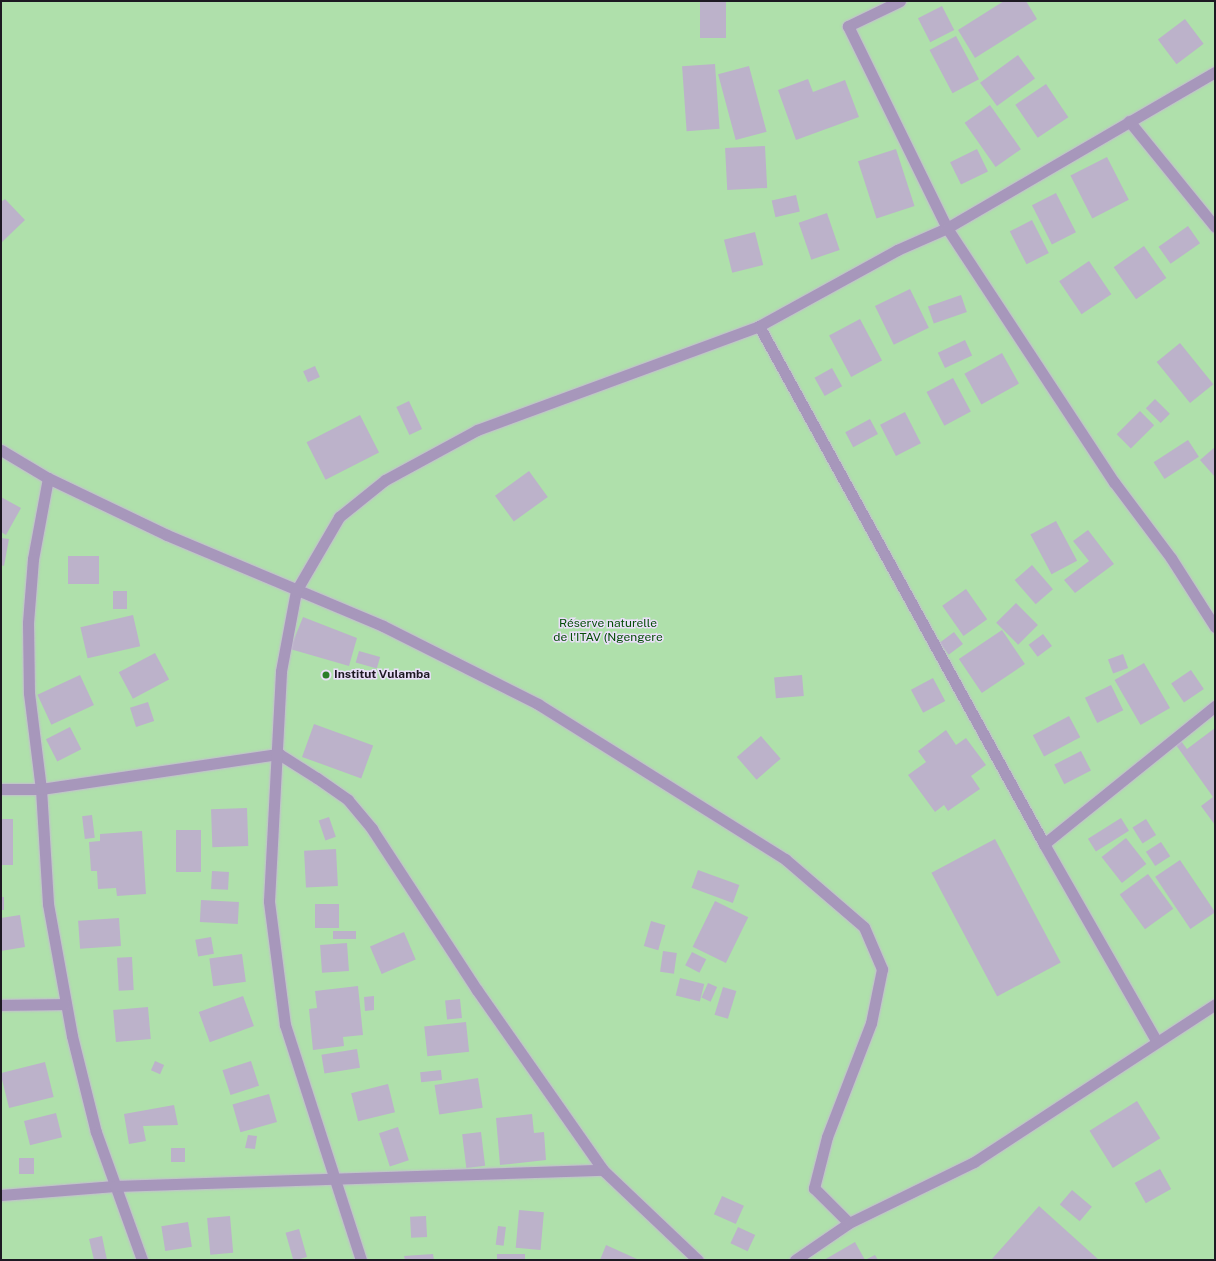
<!DOCTYPE html>
<meta charset="utf-8">
<style>
body{margin:0}
#map{position:relative;width:1216px;height:1261px;overflow:hidden;background:#eadff9;font-family:"Public Sans",sans-serif}
div>[style]{position:absolute}
[style*='--x']{left:calc(var(--x)*1px);top:calc(var(--y)*1px);width:calc(var(--w)*1px);rotate:calc(var(--a)*1deg)}
.green>*{inset:0;background:#afe0ab;transform-origin:0 0}
.building>*{inset:0;background:#bcb2ca;transform-origin:0 0}
.roads{filter:drop-shadow(0 0 1px #c5bbd2) drop-shadow(0 0 1px #c5bbd2)}
.minor>*{height:11px;margin:-5.5px;padding:0 5.5px;transform-origin:5.5px;border-radius:5.5px;background:#a797bb}
.dots>*{width:11px;height:11px;translate:-50% -50%;box-sizing:border-box;border:2px solid #eadff9;border-radius:50%}
span{translate:-50% -50%;white-space:nowrap;text-align:center;line-height:1.15;-webkit-text-stroke:3px #eadff9;paint-order:stroke}
.park-label{font-size:12px;color:#044d06}
.poi-label{font-size:12px;color:#1d1922;font-weight:700}
.left{translate:0 -50%;text-align:left}
.frame{position:absolute;inset:0;border:2px solid #1d1922;pointer-events:none}
</style>
<div id="map">
<div class="green">
<div style="left:1px;top:1px;width:1214px;height:1259px"></div>
</div>
<div class="building">
<div style="left:700px;top:1px;width:26px;height:37px"></div>
<div style="clip-path:polygon(1004px 1px,1026px 1px,1037px 19px,975px 58px,958px 30px)"></div>
<div style="left:942px;top:6px;width:27px;height:27px;rotate:63deg"></div>
<div style="left:1185px;top:19px;width:31px;height:34px;rotate:53deg"></div>
<div style="left:956px;top:36px;width:49px;height:30px;rotate:62deg"></div>
<div style="left:1018px;top:55px;width:29px;height:47px;rotate:54deg"></div>
<div style="left:715px;top:64px;width:65px;height:33px;rotate:86deg"></div>
<div style="left:749px;top:66px;width:68px;height:32px;rotate:75deg"></div>
<div style="clip-path:polygon(808px 79px,813px 92px,845px 80px,859px 117px,796px 140px,778px 90px)"></div>
<div style="left:1046px;top:84px;width:40px;height:37px;rotate:56deg"></div>
<div style="left:990px;top:105px;width:54px;height:31px;rotate:55deg"></div>
<div style="left:765px;top:146px;width:42px;height:40px;rotate:87deg"></div>
<div style="left:896px;top:149px;width:60px;height:40px;rotate:72deg"></div>
<div style="left:977px;top:149px;width:25px;height:30px;rotate:64deg"></div>
<div style="left:1107px;top:157px;width:48px;height:41px;rotate:63deg"></div>
<div style="left:1056px;top:193px;width:44px;height:27px;rotate:63deg"></div>
<div style="left:796px;top:195px;width:17px;height:25px;rotate:77deg"></div>
<div style="clip-path:polygon(5px 199px,25px 220px,1px 243px,1px 202px)"></div>
<div style="left:827px;top:213px;width:39px;height:30px;rotate:71deg"></div>
<div style="left:1032px;top:220px;width:37px;height:25px;rotate:63deg"></div>
<div style="left:1188px;top:226px;width:21px;height:36px;rotate:55deg"></div>
<div style="left:755px;top:232px;width:34px;height:32px;rotate:76deg"></div>
<div style="left:1144px;top:246px;width:39px;height:37px;rotate:55deg"></div>
<div style="left:1089px;top:261px;width:40px;height:36px;rotate:56deg"></div>
<div style="left:910px;top:289px;width:43px;height:39px;rotate:64deg"></div>
<div style="left:961px;top:295px;width:18px;height:35px;rotate:71deg"></div>
<div style="left:860px;top:319px;width:47px;height:35px;rotate:62deg"></div>
<div style="left:965px;top:340px;width:17px;height:30px;rotate:65deg"></div>
<div style="left:1180px;top:343px;width:53px;height:30px;rotate:51deg"></div>
<div style="left:1002px;top:353px;width:35px;height:43px;rotate:61deg"></div>
<div style="left:315px;top:366px;width:12px;height:13px;rotate:66deg"></div>
<div style="left:832px;top:368px;width:21px;height:20px;rotate:61deg"></div>
<div style="left:953px;top:378px;width:38px;height:30px;rotate:62deg"></div>
<div style="left:1155px;top:399px;width:21px;height:13px;rotate:45deg"></div>
<div style="left:409px;top:401px;width:31px;height:14px;rotate:65deg"></div>
<div style="left:1140px;top:411px;width:20px;height:33px;rotate:45deg"></div>
<div style="left:905px;top:412px;width:35px;height:28px;rotate:63deg"></div>
<div style="left:360px;top:415px;width:42px;height:60px;rotate:63deg"></div>
<div style="left:870px;top:419px;width:17px;height:28px;rotate:62deg"></div>
<div style="left:1188px;top:440px;width:20px;height:41px;rotate:57deg"></div>
<div style="clip-path:polygon(1215px 447px,1215px 477px,1200px 460px)"></div>
<div style="left:529px;top:471px;width:32px;height:42px;rotate:54deg"></div>
<div style="clip-path:polygon(1px 497px,21px 508px,6px 535px,1px 532px)"></div>
<div style="left:1056px;top:521px;width:45px;height:29px;rotate:62deg"></div>
<div style="clip-path:polygon(1088px 530px,1114px 564px,1075px 593px,1064px 580px,1089px 561px,1073px 541px)"></div>
<div style="clip-path:polygon(1px 538px,9px 539px,4px 566px,1px 565px)"></div>
<div style="left:99px;top:556px;width:28px;height:31px;rotate:90deg"></div>
<div style="left:1032px;top:565px;width:32px;height:23px;rotate:49deg"></div>
<div style="left:966px;top:589px;width:37px;height:29px;rotate:55deg"></div>
<div style="left:113px;top:591px;width:14px;height:18px"></div>
<div style="left:1016px;top:603px;width:31px;height:28px;rotate:45deg"></div>
<div style="left:133px;top:615px;width:32px;height:54px;rotate:77deg"></div>
<div style="clip-path:polygon(303px 617px,357px 638px,349px 666px,290px 649px)"></div>
<div style="left:1002px;top:630px;width:41px;height:52px;rotate:56deg"></div>
<div style="left:954px;top:632px;width:15px;height:18px;rotate:53deg"></div>
<div style="left:1043px;top:634px;width:15px;height:18px;rotate:53deg"></div>
<div style="left:359px;top:651px;width:22px;height:12px;rotate:16deg"></div>
<div style="left:155px;top:653px;width:30px;height:41px;rotate:62deg"></div>
<div style="left:1123px;top:654px;width:15px;height:16px;rotate:70deg"></div>
<div style="left:1144px;top:663px;width:52px;height:34px;rotate:60deg"></div>
<div style="left:1191px;top:670px;width:23px;height:24px;rotate:56deg"></div>
<div style="left:80px;top:675px;width:33px;height:47px;rotate:65deg"></div>
<div style="left:802px;top:675px;width:21px;height:28px;rotate:85deg"></div>
<div style="left:933px;top:678px;width:26px;height:25px;rotate:62deg"></div>
<div style="left:1111px;top:685px;width:28px;height:29px;rotate:64deg"></div>
<div style="left:148px;top:702px;width:20px;height:19px;rotate:72deg"></div>
<div style="left:1069px;top:716px;width:24px;height:41px;rotate:62deg"></div>
<div style="left:314px;top:724px;width:63px;height:35px;rotate:20deg"></div>
<div style="left:70px;top:727px;width:25px;height:27px;rotate:63deg"></div>
<div style="clip-path:polygon(1215px 728px,1215px 825px,1201px 806px,1213px 797px,1176px 745px,1181px 741px,1187px 749px)"></div>
<div style="clip-path:polygon(946px 730px,956px 745px,966px 738px,986px 765px,971px 776px,980px 789px,948px 811px,944px 805px,935px 812px,908px 775px,926px 762px,918px 751px)"></div>
<div style="left:761px;top:736px;width:30px;height:32px;rotate:49deg"></div>
<div style="left:1081px;top:751px;width:22px;height:30px;rotate:63deg"></div>
<div style="left:247px;top:808px;width:38px;height:36px;rotate:88deg"></div>
<div style="left:92px;top:815px;width:23px;height:10px;rotate:83deg"></div>
<div style="left:329px;top:817px;width:21px;height:11px;rotate:71deg"></div>
<div style="left:1121px;top:818px;width:15px;height:39px;rotate:58deg"></div>
<div style="left:1px;top:819px;width:12px;height:46px"></div>
<div style="left:1146px;top:819px;width:19px;height:16px;rotate:58deg"></div>
<div style="left:176px;top:830px;width:25px;height:42px"></div>
<div style="clip-path:polygon(142px 831px,146px 894px,117px 896px,116px 888px,98px 889px,97px 871px,91px 871px,89px 842px,100px 841px,100px 834px)"></div>
<div style="left:1126px;top:838px;width:33px;height:31px;rotate:52deg"></div>
<div style="left:995px;top:839px;width:140px;height:72px;rotate:62deg"></div>
<div style="left:1161px;top:842px;width:17px;height:18px;rotate:57deg"></div>
<div style="left:336px;top:849px;width:37px;height:32px;rotate:87deg"></div>
<div style="left:1180px;top:860px;width:63px;height:30px;rotate:56deg"></div>
<div style="left:698px;top:870px;width:44px;height:19px;rotate:20deg"></div>
<div style="left:212px;top:871px;width:17px;height:18px;rotate:3deg"></div>
<div style="left:1148px;top:874px;width:43px;height:35px;rotate:54deg"></div>
<div style="left:1px;top:897px;width:3px;height:13px"></div>
<div style="left:201px;top:900px;width:38px;height:22px;rotate:3deg"></div>
<div style="left:715px;top:901px;width:37px;height:51px;rotate:26deg"></div>
<div style="left:339px;top:904px;width:24px;height:24px;rotate:90deg"></div>
<div style="clip-path:polygon(20px 915px,25px 947px,1px 951px,1px 918px)"></div>
<div style="left:119px;top:918px;width:28px;height:41px;rotate:86deg"></div>
<div style="left:651px;top:921px;width:15px;height:26px;rotate:16deg"></div>
<div style="left:356px;top:931px;width:8px;height:23px;rotate:90deg"></div>
<div style="left:404px;top:932px;width:30px;height:37px;rotate:67deg"></div>
<div style="left:211px;top:937px;width:17px;height:16px;rotate:80deg"></div>
<div style="left:347px;top:943px;width:28px;height:27px;rotate:86deg"></div>
<div style="left:663px;top:951px;width:14px;height:21px;rotate:8deg"></div>
<div style="left:692px;top:952px;width:16px;height:15px;rotate:27deg"></div>
<div style="left:242px;top:954px;width:28px;height:33px;rotate:82deg"></div>
<div style="left:132px;top:957px;width:33px;height:15px;rotate:87deg"></div>
<div style="left:680px;top:978px;width:25px;height:18px;rotate:14deg"></div>
<div style="left:708px;top:983px;width:10px;height:16px;rotate:24deg"></div>
<div style="clip-path:polygon(358px 986px,363px 1035px,343px 1037px,344px 1046px,313px 1050px,309px 1009px,317px 1008px,315px 991px)"></div>
<div style="left:723px;top:987px;width:14px;height:29px;rotate:17deg"></div>
<div style="left:243px;top:996px;width:32px;height:47px;rotate:70deg"></div>
<div style="clip-path:polygon(374px 996px,374px 1010px,365px 1011px,364px 997px)"></div>
<div style="left:460px;top:999px;width:19px;height:15px;rotate:84deg"></div>
<div style="left:148px;top:1007px;width:32px;height:35px;rotate:85deg"></div>
<div style="left:466px;top:1022px;width:30px;height:42px;rotate:84deg"></div>
<div style="left:357px;top:1049px;width:19px;height:36px;rotate:81deg"></div>
<div style="left:155px;top:1061px;width:10px;height:10px;rotate:24deg"></div>
<div style="left:251px;top:1061px;width:26px;height:30px;rotate:72deg"></div>
<div style="left:45px;top:1062px;width:36px;height:46px;rotate:76deg"></div>
<div style="left:441px;top:1070px;width:10px;height:21px;rotate:84deg"></div>
<div style="left:478px;top:1078px;width:30px;height:44px;rotate:81deg"></div>
<div style="left:388px;top:1084px;width:29px;height:38px;rotate:76deg"></div>
<div style="left:269px;top:1094px;width:29px;height:38px;rotate:74deg"></div>
<div style="left:1137px;top:1101px;width:44px;height:56px;rotate:58deg"></div>
<div style="clip-path:polygon(174px 1105px,178px 1125px,143px 1126px,146px 1141px,129px 1144px,124px 1114px)"></div>
<div style="left:56px;top:1113px;width:25px;height:33px;rotate:76deg"></div>
<div style="clip-path:polygon(532px 1114px,534px 1133px,544px 1132px,546px 1160px,500px 1165px,496px 1118px)"></div>
<div style="left:398px;top:1127px;width:35px;height:20px;rotate:72deg"></div>
<div style="left:481px;top:1132px;width:34px;height:19px;rotate:83deg"></div>
<div style="clip-path:polygon(248px 1135px,257px 1136px,255px 1149px,245px 1148px)"></div>
<div style="left:171px;top:1148px;width:14px;height:14px"></div>
<div style="left:19px;top:1158px;width:15px;height:16px"></div>
<div style="left:1160px;top:1169px;width:23px;height:29px;rotate:61deg"></div>
<div style="left:1072px;top:1190px;width:26px;height:19px;rotate:40deg"></div>
<div style="left:722px;top:1196px;width:24px;height:20px;rotate:24deg"></div>
<div style="clip-path:polygon(1039px 1206px,1099px 1260px,991px 1260px)"></div>
<div style="left:519px;top:1210px;width:25px;height:38px;rotate:5deg"></div>
<div style="left:230px;top:1216px;width:37px;height:23px;rotate:85deg"></div>
<div style="left:426px;top:1216px;width:21px;height:16px;rotate:87deg"></div>
<div style="left:188px;top:1222px;width:25px;height:27px;rotate:81deg"></div>
<div style="left:498px;top:1226px;width:8px;height:19px;rotate:7deg"></div>
<div style="left:738px;top:1227px;width:19px;height:18px;rotate:25deg"></div>
<div style="left:299px;top:1229px;width:29px;height:14px;rotate:74deg"></div>
<div style="clip-path:polygon(102px 1236px,107px 1260px,94px 1260px,89px 1239px)"></div>
<div style="clip-path:polygon(855px 1242px,865px 1260px,824px 1260px)"></div>
<div style="clip-path:polygon(606px 1245px,637px 1259px,636px 1260px,600px 1260px)"></div>
<div style="clip-path:polygon(433px 1254px,434px 1260px,405px 1260px,404px 1256px)"></div>
<div style="left:497px;top:1254px;width:28px;height:6px"></div>
<div style="clip-path:polygon(875px 1255px,878px 1260px,865px 1260px)"></div>
</div>
<div class="roads">
<div class="minor">
<div style="--x:900;--y:1;--w:58;--a:154.3"></div>
<div style="--x:848;--y:26;--w:225;--a:63.9"></div>
<div style="--x:947;--y:228;--w:304;--a:56.7"></div>
<div style="--x:1114;--y:482;--w:95;--a:53.1"></div>
<div style="--x:1171;--y:558;--w:82;--a:57.5"></div>
<div style="--x:1129;--y:121;--w:136;--a:50.9"></div>
<div style="--x:759;--y:326;--w:591;--a:61.18"></div>
<div style="--x:1044;--y:844;--w:226;--a:60.3"></div>
<div style="--x:1;--y:450;--w:55;--a:30.8"></div>
<div style="--x:48;--y:478;--w:132;--a:25.6"></div>
<div style="--x:167;--y:535;--w:234;--a:22.8"></div>
<div style="--x:383;--y:626;--w:174;--a:26.7"></div>
<div style="--x:538;--y:704;--w:292;--a:32.1"></div>
<div style="--x:785;--y:859;--w:104;--a:40.7"></div>
<div style="--x:864;--y:927;--w:46;--a:66.8"></div>
<div style="--x:882;--y:969;--w:55;--a:101.5"></div>
<div style="--x:871;--y:1023;--w:122;--a:111.1"></div>
<div style="--x:827;--y:1137;--w:53;--a:104.3"></div>
<div style="--x:814;--y:1188;--w:49;--a:45"></div>
<div style="--x:48;--y:478;--w:82;--a:100.5"></div>
<div style="--x:33;--y:559;--w:64;--a:94.5"></div>
<div style="--x:28;--y:623;--w:70;--a:89.2"></div>
<div style="--x:29;--y:693;--w:97;--a:82.9"></div>
<div style="--x:41;--y:789;--w:115;--a:86.5"></div>
<div style="--x:48;--y:904;--w:134;--a:79.7"></div>
<div style="--x:72;--y:1036;--w:99;--a:76"></div>
<div style="--x:96;--y:1132;--w:136;--a:70.2"></div>
<div style="--x:1;--y:789;--w:40;--a:0"></div>
<div style="--x:41;--y:789;--w:241;--a:-8.4"></div>
<div style="--x:279;--y:754;--w:45;--a:32.3"></div>
<div style="--x:317;--y:778;--w:38;--a:35"></div>
<div style="--x:348;--y:800;--w:38;--a:50"></div>
<div style="--x:372;--y:829;--w:192;--a:56.9"></div>
<div style="--x:477;--y:990;--w:220;--a:55"></div>
<div style="--x:603;--y:1170;--w:131;--a:43.5"></div>
<div style="--x:1044;--y:844;--w:220;--a:-38.9"></div>
<div style="--x:1;--y:1005;--w:64;--a:-0.9"></div>
<div style="--x:1;--y:1195;--w:114;--a:-4.5"></div>
<div style="--x:115;--y:1186;--w:488;--a:-1.9"></div>
<div style="--x:361;--y:1260;--w:247;--a:-107.9"></div>
<div style="--x:285;--y:1025;--w:125;--a:-97.4"></div>
<div style="--x:269;--y:901;--w:230;--a:-87"></div>
<div style="--x:281;--y:671;--w:81;--a:-79.4"></div>
<div style="--x:296;--y:591;--w:86;--a:-59.8"></div>
<div style="--x:339;--y:517;--w:59;--a:-38.8"></div>
<div style="--x:385;--y:480;--w:105;--a:-28.5"></div>
<div style="--x:477;--y:430;--w:301;--a:-20.2"></div>
<div style="--x:759;--y:326;--w:158;--a:-28.8"></div>
<div style="--x:897;--y:250;--w:55;--a:-23.7"></div>
<div style="--x:947;--y:228;--w:310;--a:-30.2"></div>
<div style="--x:795;--y:1260;--w:65;--a:-34.4"></div>
<div style="--x:849;--y:1223;--w:139;--a:-26"></div>
<div style="--x:974;--y:1162;--w:288;--a:-33.2"></div>
</div>
</div>
<div class="dots">
<div style="left:326px;top:675px;background:#2b7e2a"></div>
</div>
<div class="park-label">
<span style="left:608px;top:631px">Réserve naturelle<br>de l'ITAV (Ngengere</span>
</div>
<div class="poi-label">
<span class="left" style="left:334px;top:675px">Institut Vulamba</span>
</div>
<div class="frame"></div>
</div>
